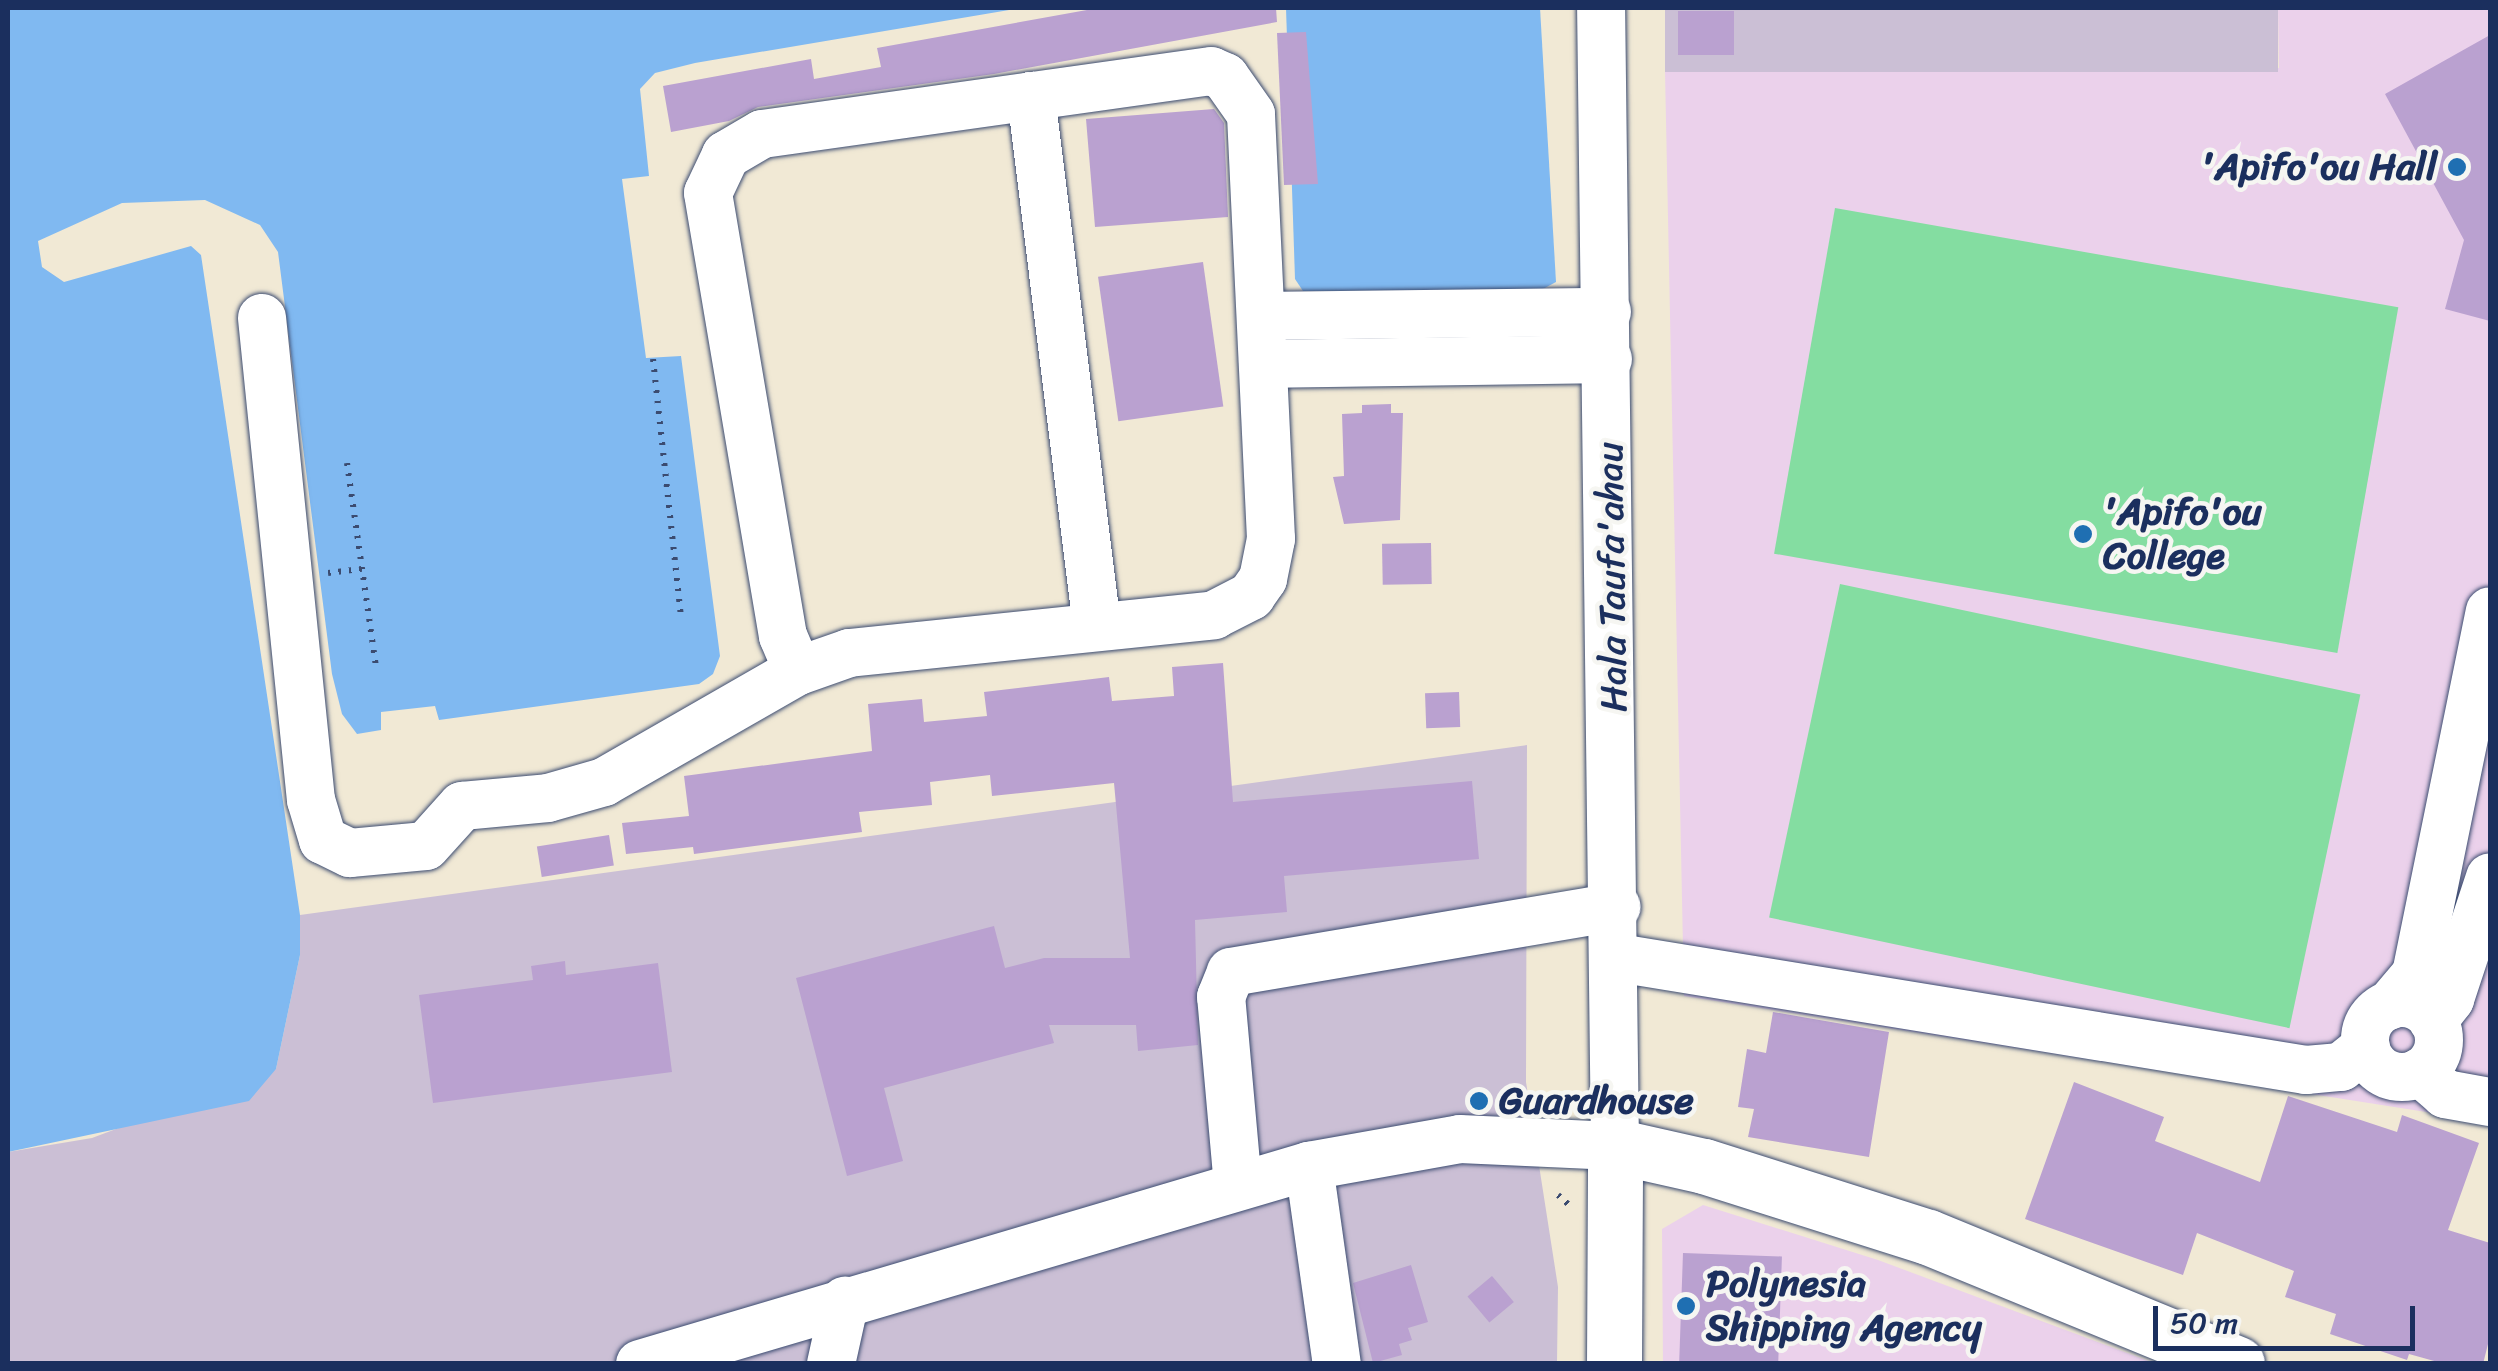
<!DOCTYPE html>
<style>
body{margin:0}
#map{position:relative;width:2498px;height:1371px;overflow:hidden;background:#f1e9d5;font-family:Sriracha,sans-serif}
div>[style]{position:absolute}
[style*='--x']{left:calc(var(--x)*1px);top:calc(var(--y)*1px);width:calc(var(--w)*1px);rotate:calc(var(--a)*1deg)}
.built>*{inset:0;background:#ebd1eb}
.industrial>*{inset:0;background:#cbbfd5;transform-origin:0 0}
.green>*{inset:0;background:#84dda1;transform-origin:0 0}
.water>*{inset:0;background:#80b9f1}
.building>*{inset:0;background:#baa1d0;transform-origin:0 0}
.path>*{height:6px;margin-top:-3px;transform-origin:0;background:repeating-linear-gradient(90deg,#3b4b70 0 2.5px,transparent 0 10.5px)}
.roads{filter:drop-shadow(0 0 2px #3b4b70) drop-shadow(0 0 2px #3b4b70)}
.minor>*{height:48px;margin:-24px;padding:0 24px;transform-origin:24px;border-radius:24px;background:#fff}
.minor>.ring{margin:-24px;padding:0;box-sizing:content-box;background:none;border:48px solid #fff;border-radius:50%}
.major>*{height:55px;margin:-27.5px;padding:0 27.5px;transform-origin:27.5px;border-radius:27.5px;background:#fff}
.dots>*{width:28px;height:28px;translate:-50% -50%;box-sizing:border-box;border:5px solid #f6f6f2;border-radius:50%}
span{translate:-50% -50%;white-space:nowrap;text-align:center;line-height:1.15;-webkit-text-stroke:9px #f6f6f2;paint-order:stroke}
.poi-label{font-size:38px;color:#1b2f5e;font-weight:700}
.right{translate:-100% -50%;text-align:right}
.left{translate:0 -50%;text-align:left}
.street-label{font-size:38px;color:#1b2f5e}
.frame{position:absolute;inset:0;border:10px solid #1b2f5e;pointer-events:none}
.scale{position:absolute;left:2153px;top:1306px;width:262px;height:45px;box-sizing:border-box;border:5px solid #1b2f5e;border-top:0;padding-left:12px;font-size:30px;line-height:35px;white-space:nowrap;color:#1b2f5e;-webkit-text-stroke:8px #f6f6f2;paint-order:stroke}
</style>
<div id="map">
<div class="built">
<div style="clip-path:polygon(2278px 8px,2490px 8px,2490px 1122px,1684px 996px,1665px 72px,2279px 68px)"></div>
<div style="clip-path:polygon(1703px 1205px,1878px 1260px,2154px 1363px,1663px 1363px,1662px 1229px)"></div>
</div>
<div class="industrial">
<div style="left:1665px;top:8px;width:613px;height:64px"></div>
<div style="clip-path:polygon(1527px 745px,1526px 1082px,1558px 1287px,1557px 1363px,8px 1364px,8px 1152px,92px 1138px,276px 1069px,300px 955px,300px 915px)"></div>
</div>
<div class="green">
<div style="left:1835px;top:208px;width:572px;height:351px;rotate:10deg"></div>
<div style="left:1840px;top:584px;width:532px;height:341px;rotate:12deg"></div>
</div>
<div class="water">
<div style="clip-path:polygon(8px 8px,1021px 8px,695px 63px,655px 73px,640px 89px,649px 176px,622px 179px,646px 358px,681px 356px,720px 656px,713px 674px,699px 684px,439px 720px,435px 706px,381px 712px,381px 730px,357px 734px,342px 714px,332px 674px,278px 252px,260px 225px,205px 200px,122px 203px,38px 241px,42px 267px,64px 282px,191px 246px,201px 255px,300px 915px,300px 955px,276px 1069px,249px 1101px,8px 1152px)"></div>
<div style="clip-path:polygon(1286px 8px,1540px 8px,1556px 282px,1541px 290px,1303px 291px,1295px 279px)"></div>
</div>
<div class="building">
<div style="clip-path:polygon(1098px 8px,1276px 8px,1277px 22px,994px 74px,758px 107px,729px 121px,671px 132px,663px 86px,811px 59px,814px 79px,881px 67px,877px 48px)"></div>
<div style="left:1678px;top:11px;width:56px;height:44px"></div>
<div style="clip-path:polygon(1306px 32px,1318px 184px,1284px 185px,1277px 33px)"></div>
<div style="clip-path:polygon(2490px 35px,2490px 321px,2445px 309px,2464px 240px,2385px 94px)"></div>
<div style="clip-path:polygon(1214px 109px,1224px 123px,1228px 217px,1095px 227px,1086px 119px)"></div>
<div style="left:1203px;top:262px;width:146px;height:106px;rotate:82deg"></div>
<div style="clip-path:polygon(1391px 404px,1391px 413px,1403px 413px,1400px 520px,1344px 524px,1333px 477px,1344px 476px,1342px 414px,1362px 413px,1362px 405px)"></div>
<div style="left:1431px;top:543px;width:41px;height:49px;rotate:89deg"></div>
<div style="clip-path:polygon(1223px 663px,1233px 802px,1472px 781px,1479px 859px,1284px 876px,1287px 912px,1195px 920px,1198px 1045px,1138px 1051px,1136px 1025px,1049px 1025px,1054px 1043px,884px 1088px,903px 1161px,847px 1176px,796px 978px,994px 926px,1005px 968px,1044px 958px,1130px 958px,1114px 783px,992px 796px,990px 775px,930px 782px,932px 805px,859px 812px,862px 832px,694px 854px,693px 847px,626px 854px,622px 823px,689px 816px,684px 776px,872px 751px,868px 704px,922px 699px,924px 722px,987px 716px,984px 692px,1109px 677px,1112px 701px,1174px 696px,1172px 667px)"></div>
<div style="left:1459px;top:692px;width:35px;height:34px;rotate:88deg"></div>
<div style="left:609px;top:835px;width:31px;height:73px;rotate:81deg"></div>
<div style="clip-path:polygon(565px 961px,566px 975px,658px 963px,672px 1072px,433px 1103px,419px 995px,533px 980px,531px 966px)"></div>
<div style="clip-path:polygon(1773px 1012px,1889px 1032px,1869px 1157px,1748px 1137px,1754px 1109px,1738px 1107px,1747px 1049px,1766px 1053px)"></div>
<div style="clip-path:polygon(2074px 1082px,2164px 1117px,2155px 1141px,2260px 1182px,2288px 1096px,2397px 1132px,2402px 1115px,2479px 1143px,2448px 1230px,2490px 1243px,2490px 1336px,2483px 1364px,2445px 1364px,2409px 1354px,2407px 1360px,2330px 1334px,2336px 1314px,2285px 1297px,2294px 1271px,2197px 1233px,2183px 1275px,2025px 1219px)"></div>
<div style="left:1683px;top:1253px;width:99px;height:111px;rotate:2deg"></div>
<div style="clip-path:polygon(1411px 1265px,1428px 1322px,1408px 1328px,1412px 1340px,1399px 1344px,1402px 1355px,1373px 1363px,1353px 1283px)"></div>
<div style="left:1492px;top:1276px;width:34px;height:32px;rotate:50deg"></div>
</div>
<div class="path">
<div style="--x:653;--y:359;--w:261;--a:83.8"></div>
<div style="--x:347;--y:463;--w:207;--a:81.9"></div>
<div style="--x:328;--y:573;--w:34;--a:-7"></div>
<div style="--x:1558;--y:1195;--w:15;--a:42"></div>
</div>
<div class="roads">
<div class="minor">
<div style="--x:1031;--y:96;--w:535;--a:82.91"></div>
<div style="--x:1261;--y:316;--w:346;--a:-0.7"></div>
<div style="--x:262;--y:318;--w:484;--a:84.2"></div>
<div style="--x:311;--y:800;--w:42;--a:73.3"></div>
<div style="--x:323;--y:840;--w:30;--a:26"></div>
<div style="--x:350;--y:853;--w:76;--a:-5.3"></div>
<div style="--x:426;--y:846;--w:54;--a:-48"></div>
<div style="--x:462;--y:806;--w:86;--a:-5.3"></div>
<div style="--x:548;--y:798;--w:58;--a:-15.9"></div>
<div style="--x:604;--y:782;--w:224;--a:-29.8"></div>
<div style="--x:798;--y:671;--w:54;--a:-19.4"></div>
<div style="--x:849;--y:653;--w:367;--a:-5.9"></div>
<div style="--x:1214;--y:615;--w:42;--a:-27.2"></div>
<div style="--x:1251;--y:596;--w:21;--a:-55"></div>
<div style="--x:1263;--y:579;--w:41;--a:-78.7"></div>
<div style="--x:1271;--y:539;--w:425;--a:-92.7"></div>
<div style="--x:1251;--y:114;--w:45;--a:-125.1"></div>
<div style="--x:1225;--y:77;--w:15;--a:-157"></div>
<div style="--x:1211;--y:71;--w:453;--a:172"></div>
<div style="--x:762;--y:134;--w:42;--a:149.7"></div>
<div style="--x:726;--y:155;--w:42;--a:115.3"></div>
<div style="--x:708;--y:193;--w:449;--a:80.4"></div>
<div style="--x:783;--y:636;--w:38;--a:67"></div>
<div style="--x:1263;--y:364;--w:345;--a:-0.8"></div>
<div style="--x:1618;--y:958;--w:697;--a:9.25"></div>
<div style="--x:2306;--y:1070;--w:35;--a:-5"></div>
<div style="--x:2341;--y:1067;--w:32;--a:-39"></div>
<div class="ring" style="left:2365px;top:1003px;width:26px;height:26px"></div>
<div style="--x:2389;--y:1006;--w:42;--a:-49.8"></div>
<div style="--x:2416;--y:974;--w:370;--a:-78.5"></div>
<div style="--x:2433;--y:1021;--w:28;--a:-52"></div>
<div style="--x:2450;--y:999;--w:128;--a:-71.8"></div>
<div style="--x:2420;--y:1072;--w:33;--a:41"></div>
<div style="--x:2445;--y:1094;--w:46;--a:10.1"></div>
<div style="--x:1309;--y:1166;--w:200;--a:82"></div>
<div style="--x:1238;--y:1186;--w:190;--a:-95.1"></div>
<div style="--x:1221;--y:997;--w:27;--a:-68"></div>
<div style="--x:1231;--y:972;--w:391;--a:-9.6"></div>
<div style="--x:640;--y:1364;--w:698;--a:-16.49"></div>
<div style="--x:1309;--y:1166;--w:153;--a:-10.1"></div>
<div style="--x:1460;--y:1139;--w:155;--a:2.6"></div>
<div style="--x:1615;--y:1146;--w:1138;--a:-90.7"></div>
<div style="--x:831;--y:1364;--w:65;--a:-77.5"></div>
</div>
<div class="major">
<div style="--x:1614;--y:1364;--w:218;--a:-89.7"></div>
<div style="--x:1615;--y:1146;--w:91;--a:12.7"></div>
<div style="--x:1704;--y:1166;--w:235;--a:17.6"></div>
<div style="--x:1928;--y:1237;--w:334;--a:22.3"></div>
</div>
</div>
<div class="dots">
<div style="left:2457px;top:167px;background:#1f6fb2"></div>
<div style="left:2083px;top:534px;background:#1f6fb2"></div>
<div style="left:1479px;top:1101px;background:#1f6fb2"></div>
<div style="left:1686px;top:1306px;background:#1f6fb2"></div>
</div>
<div class="poi-label">
<span class="right" style="left:2437px;top:167px">'Apifo'ou Hall</span>
<span class="left" style="left:2103px;top:534px">'Apifo'ou<br>College</span>
<span class="left" style="left:1499px;top:1101px">Guardhouse</span>
<span class="left" style="left:1706px;top:1306px">Polynesia<br>Shipping Agency</span>
</div>
<div class="street-label">
<span style="left:1612px;top:577px;rotate:-91deg">Hala Taufa'ahau</span>
</div>
<div class="frame"></div>
<div class="scale">50 m</div>
</div>
